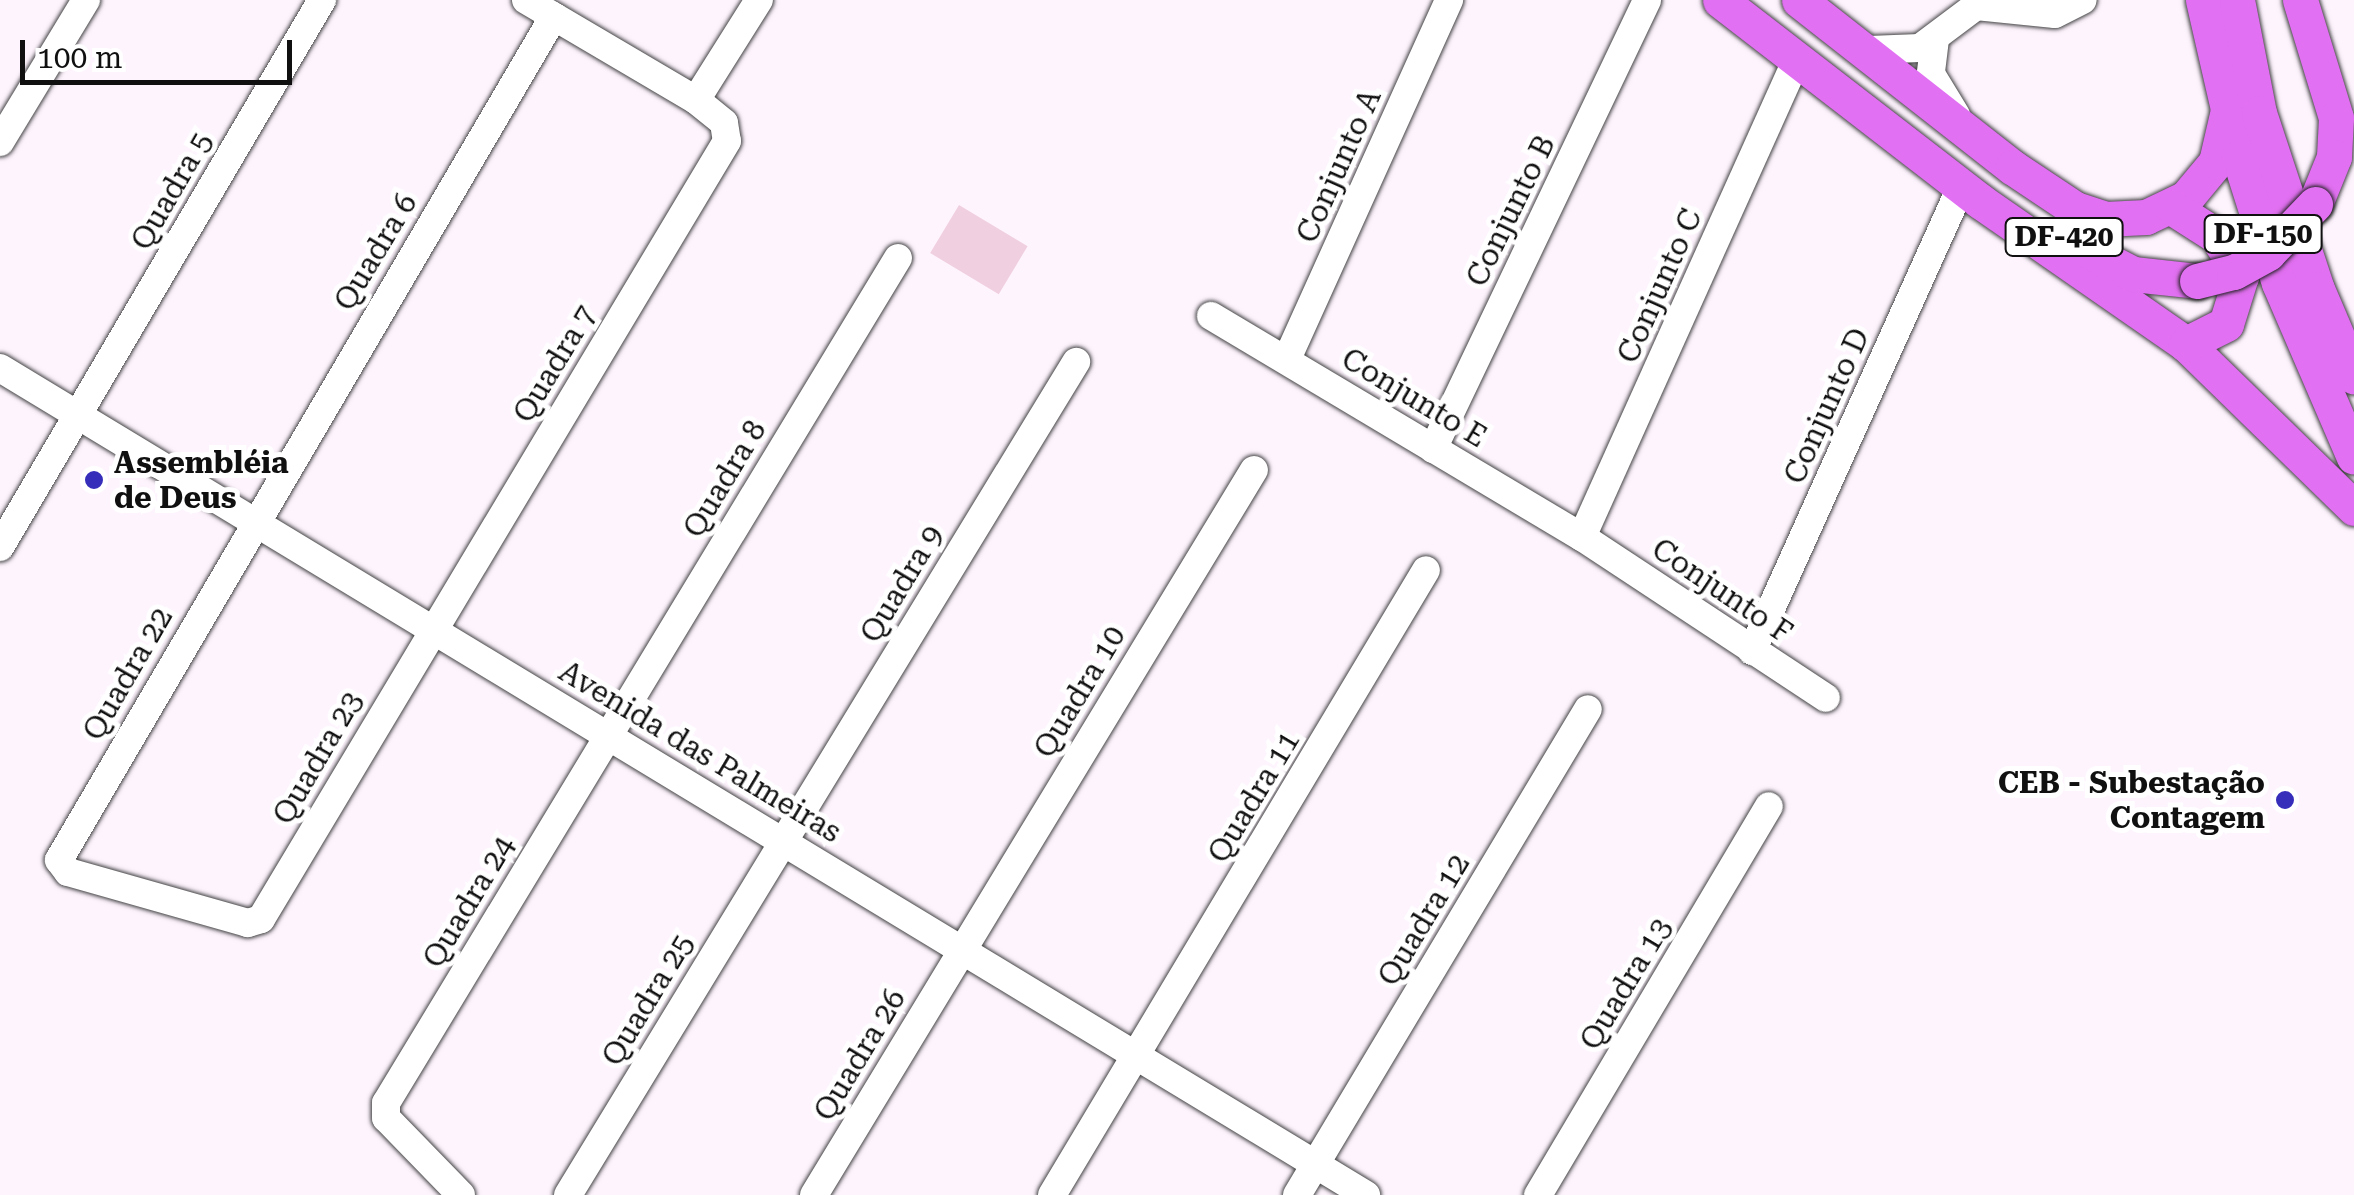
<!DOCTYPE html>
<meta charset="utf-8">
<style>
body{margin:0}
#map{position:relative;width:2354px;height:1195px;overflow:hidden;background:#fef4fe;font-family:"Roboto Serif",serif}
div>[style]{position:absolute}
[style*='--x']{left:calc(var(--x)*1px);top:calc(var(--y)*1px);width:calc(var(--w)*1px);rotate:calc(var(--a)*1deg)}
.pitch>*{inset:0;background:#f0cfe1;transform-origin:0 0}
.roads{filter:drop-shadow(0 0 2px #434343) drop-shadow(0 0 2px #434343)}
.minor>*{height:28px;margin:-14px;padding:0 14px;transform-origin:14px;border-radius:14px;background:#fff}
.major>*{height:35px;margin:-17.5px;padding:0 17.5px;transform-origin:17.5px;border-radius:17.5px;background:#e270f2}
.bridges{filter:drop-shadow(0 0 2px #212121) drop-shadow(0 0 2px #212121)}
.major-bridge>*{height:35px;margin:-17.5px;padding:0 17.5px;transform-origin:17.5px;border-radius:17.5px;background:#e270f2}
.dots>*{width:28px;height:28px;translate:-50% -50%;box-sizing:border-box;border:5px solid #fff;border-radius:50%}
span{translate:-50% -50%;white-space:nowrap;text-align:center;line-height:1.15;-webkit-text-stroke:10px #fff;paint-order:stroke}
.shield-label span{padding:2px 8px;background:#fff;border:2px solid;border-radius:8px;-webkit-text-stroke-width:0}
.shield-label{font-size:28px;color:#101010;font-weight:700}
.street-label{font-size:30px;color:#101010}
.poi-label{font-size:30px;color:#101010;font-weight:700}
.left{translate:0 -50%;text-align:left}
.right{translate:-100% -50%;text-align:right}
.scale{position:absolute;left:20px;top:40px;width:272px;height:45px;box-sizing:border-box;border:5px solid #101010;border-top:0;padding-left:12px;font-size:30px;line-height:35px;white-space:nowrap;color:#101010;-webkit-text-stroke:8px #fff;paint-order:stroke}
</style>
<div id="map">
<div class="pitch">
<div style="left:959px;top:205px;width:80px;height:56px;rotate:31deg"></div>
</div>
<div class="roads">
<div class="minor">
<div style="--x:526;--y:0;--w:197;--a:30.5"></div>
<div style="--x:696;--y:100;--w:36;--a:39"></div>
<div style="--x:724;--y:123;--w:18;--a:81"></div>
<div style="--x:727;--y:141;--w:907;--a:120.92"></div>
<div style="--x:261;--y:919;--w:14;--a:163"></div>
<div style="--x:248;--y:923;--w:187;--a:-164.2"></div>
<div style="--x:68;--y:872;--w:15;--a:-127"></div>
<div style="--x:59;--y:860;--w:978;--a:-59.61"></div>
<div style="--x:1935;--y:39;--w:35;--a:97"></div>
<div style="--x:1931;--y:74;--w:48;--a:58.6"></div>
<div style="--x:1869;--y:50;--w:51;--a:-2.2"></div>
<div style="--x:1920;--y:48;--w:70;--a:-36.9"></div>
<div style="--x:1976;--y:6;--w:79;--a:5.8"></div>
<div style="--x:2055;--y:14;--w:31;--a:-27"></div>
<div style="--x:696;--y:100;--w:118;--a:-57.8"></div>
<div style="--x:0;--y:142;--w:166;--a:-58.8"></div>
<div style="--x:1211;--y:316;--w:432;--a:30.8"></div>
<div style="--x:1582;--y:537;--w:292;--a:33.4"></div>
<div style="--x:1287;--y:359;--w:394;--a:-65.7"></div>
<div style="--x:0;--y:368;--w:1597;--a:31.19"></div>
<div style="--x:1433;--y:449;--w:497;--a:-64.5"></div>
<div style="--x:1582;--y:537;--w:522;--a:-65.79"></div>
<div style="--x:0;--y:547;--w:635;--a:-59.52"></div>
<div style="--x:1752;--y:651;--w:509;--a:-65.75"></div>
<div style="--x:461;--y:1195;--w:107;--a:-134.2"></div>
<div style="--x:386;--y:1118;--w:15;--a:-90"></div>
<div style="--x:386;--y:1103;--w:988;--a:-58.79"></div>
<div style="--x:568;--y:1195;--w:976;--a:-58.62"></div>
<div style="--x:814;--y:1195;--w:848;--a:-58.75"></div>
<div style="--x:1052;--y:1195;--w:728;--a:-59.1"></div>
<div style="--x:1297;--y:1195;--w:566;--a:-59.09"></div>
<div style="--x:1538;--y:1195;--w:452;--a:-59.3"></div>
</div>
<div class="major">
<div style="--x:1720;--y:0;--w:329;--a:37.7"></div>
<div style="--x:1980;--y:201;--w:251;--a:34.8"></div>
<div style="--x:2186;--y:344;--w:235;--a:44.3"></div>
<div style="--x:1799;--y:0;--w:271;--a:38.1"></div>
<div style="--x:2012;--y:167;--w:76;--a:33.7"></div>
<div style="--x:2075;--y:209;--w:32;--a:18"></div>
<div style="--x:2105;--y:219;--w:41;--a:-2.8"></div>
<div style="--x:2146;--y:217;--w:44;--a:-25.4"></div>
<div style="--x:2186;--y:198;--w:47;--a:-50.2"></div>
<div style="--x:2216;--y:162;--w:53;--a:-77"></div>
<div style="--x:2203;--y:0;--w:161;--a:77.1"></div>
<div style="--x:2239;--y:157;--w:132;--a:72.4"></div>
<div style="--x:2279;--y:283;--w:189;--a:66.7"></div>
<div style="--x:2237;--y:0;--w:115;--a:79"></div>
<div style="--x:2259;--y:113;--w:185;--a:71.8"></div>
<div style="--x:2317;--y:289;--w:95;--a:67"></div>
<div style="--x:2300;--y:0;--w:123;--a:73"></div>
<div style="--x:2336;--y:118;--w:39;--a:93"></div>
<div style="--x:2334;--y:157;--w:51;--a:112"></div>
<div style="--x:2173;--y:208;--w:52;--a:32.5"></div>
<div style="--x:2217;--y:236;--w:47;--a:59"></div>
<div style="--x:2241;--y:276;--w:50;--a:107.4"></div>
<div style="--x:2226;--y:324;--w:45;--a:153.4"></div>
<div style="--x:2079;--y:246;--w:61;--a:27.4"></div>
<div style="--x:2133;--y:274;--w:64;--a:6.2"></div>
</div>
</div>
<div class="bridges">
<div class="major-bridge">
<div style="--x:2197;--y:281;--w:38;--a:-14"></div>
<div style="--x:2234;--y:272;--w:39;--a:-29"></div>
<div style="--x:2268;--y:253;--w:68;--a:-46.2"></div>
</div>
</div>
<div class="dots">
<div style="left:94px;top:480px;background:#372dbb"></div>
<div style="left:2285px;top:800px;background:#372dbb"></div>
</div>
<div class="shield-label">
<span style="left:2263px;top:234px">DF-150</span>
<span style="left:2064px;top:237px">DF-420</span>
</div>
<div class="street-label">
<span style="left:1339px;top:166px;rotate:-66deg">Conjunto A</span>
<span style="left:172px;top:191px;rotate:-60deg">Quadra 5</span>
<span style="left:1511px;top:211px;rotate:-64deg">Conjunto B</span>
<span style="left:376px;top:252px;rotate:-59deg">Quadra 6</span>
<span style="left:1660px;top:286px;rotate:-66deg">Conjunto C</span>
<span style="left:555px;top:364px;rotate:-59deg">Quadra 7</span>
<span style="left:1414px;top:398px;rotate:31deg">Conjunto E</span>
<span style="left:1827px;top:406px;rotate:-66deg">Conjunto D</span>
<span style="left:725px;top:479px;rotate:-59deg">Quadra 8</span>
<span style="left:902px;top:584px;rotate:-59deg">Quadra 9</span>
<span style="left:1722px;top:591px;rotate:34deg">Conjunto F</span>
<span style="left:128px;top:674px;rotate:-60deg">Quadra 22</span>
<span style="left:1080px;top:692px;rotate:-59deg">Quadra 10</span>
<span style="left:700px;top:752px;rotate:31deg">Avenida das Palmeiras</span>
<span style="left:318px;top:758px;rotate:-60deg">Quadra 23</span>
<span style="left:1254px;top:797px;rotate:-59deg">Quadra 11</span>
<span style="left:469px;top:902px;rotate:-59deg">Quadra 24</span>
<span style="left:1424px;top:920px;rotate:-59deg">Quadra 12</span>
<span style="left:1626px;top:984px;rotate:-59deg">Quadra 13</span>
<span style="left:648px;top:1000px;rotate:-59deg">Quadra 25</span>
<span style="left:860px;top:1055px;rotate:-59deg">Quadra 26</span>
</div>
<div class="poi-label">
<span class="left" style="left:114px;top:480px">Assembléia<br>de Deus</span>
<span class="right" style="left:2265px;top:800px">CEB - Subestação<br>Contagem</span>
</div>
<div class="scale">100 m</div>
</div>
